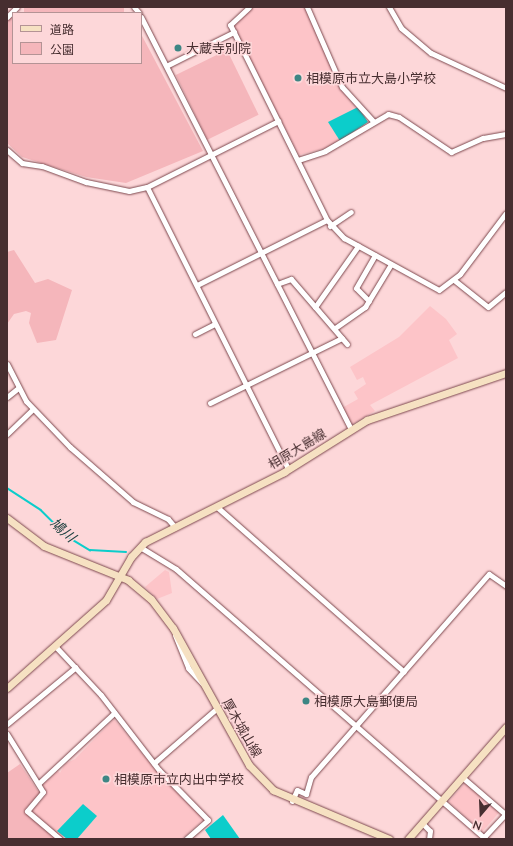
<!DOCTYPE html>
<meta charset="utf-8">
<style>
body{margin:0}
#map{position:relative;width:513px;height:846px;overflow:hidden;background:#fdd7d9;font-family:Lato,"Noto Sans JP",sans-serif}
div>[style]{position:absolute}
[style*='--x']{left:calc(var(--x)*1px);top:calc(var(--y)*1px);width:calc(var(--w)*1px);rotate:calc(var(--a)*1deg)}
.built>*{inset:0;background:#fdc4c8;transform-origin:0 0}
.green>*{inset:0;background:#f5b6bb;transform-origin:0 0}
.water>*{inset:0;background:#0ccdcb}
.stream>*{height:1.5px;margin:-0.75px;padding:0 0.75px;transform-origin:0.75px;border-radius:0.75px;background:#0ccdcb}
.roads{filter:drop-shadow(0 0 1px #7d484e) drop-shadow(0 0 1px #7d484e)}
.street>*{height:5px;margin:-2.5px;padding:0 2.5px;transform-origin:2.5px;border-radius:2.5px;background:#fff}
.secondary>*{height:7px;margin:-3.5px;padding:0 3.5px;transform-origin:3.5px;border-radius:3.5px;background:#f6e1c2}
.dots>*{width:11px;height:11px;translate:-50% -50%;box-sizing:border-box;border:2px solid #fdd7d9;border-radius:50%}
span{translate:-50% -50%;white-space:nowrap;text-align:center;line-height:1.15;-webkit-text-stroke:3px #fdd7d9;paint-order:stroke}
.poi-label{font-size:13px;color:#472e30}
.left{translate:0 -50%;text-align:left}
.street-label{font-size:13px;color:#472e30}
.water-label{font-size:14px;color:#214241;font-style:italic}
.frame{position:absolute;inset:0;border:8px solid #472e30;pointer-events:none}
.legend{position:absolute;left:12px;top:12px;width:130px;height:52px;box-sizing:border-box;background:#fdd7d9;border:1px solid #b49395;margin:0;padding:5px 7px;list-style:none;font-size:12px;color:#472e30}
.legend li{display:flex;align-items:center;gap:8px;height:20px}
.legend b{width:20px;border:1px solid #b49395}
.north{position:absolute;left:461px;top:794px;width:40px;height:40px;-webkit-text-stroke:3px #fdd7d9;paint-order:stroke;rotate:199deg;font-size:11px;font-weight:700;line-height:16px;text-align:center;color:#472e30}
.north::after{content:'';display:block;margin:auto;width:14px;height:18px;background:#472e30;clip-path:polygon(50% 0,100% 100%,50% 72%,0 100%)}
</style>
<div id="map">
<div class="built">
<div style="clip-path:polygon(251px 7px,304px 7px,313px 18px,341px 88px,368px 122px,358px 132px,326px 148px,299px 155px,232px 25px)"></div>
<div style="clip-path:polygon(430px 306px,446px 319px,457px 334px,449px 340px,458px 358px,370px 405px,375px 411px,351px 425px,342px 408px,358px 399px,354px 392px,366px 384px,363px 377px,357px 380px,350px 367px,399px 337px)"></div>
<div style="clip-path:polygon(165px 570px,169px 572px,172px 593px,157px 599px,145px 587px)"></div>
<div style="clip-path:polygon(114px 719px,159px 774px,204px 819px,182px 839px,63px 839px,31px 812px,46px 795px,43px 784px,58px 771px,60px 773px,65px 764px,75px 759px)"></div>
<div style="left:465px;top:783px;width:45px;height:25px;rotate:41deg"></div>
</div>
<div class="green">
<div style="left:24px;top:7px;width:100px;height:9px"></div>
<div style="clip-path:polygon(13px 16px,13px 63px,141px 63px,141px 34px,203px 151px,126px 183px,86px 177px,22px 157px,7px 143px,7px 21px)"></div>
<div style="left:227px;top:50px;width:72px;height:57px;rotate:64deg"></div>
<div style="clip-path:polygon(14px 250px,35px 283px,48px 279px,72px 290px,56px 340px,37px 343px,29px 323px,31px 313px,26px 311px,14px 314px,7px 324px,7px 252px)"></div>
<div style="clip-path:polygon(20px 764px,40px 794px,25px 809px,57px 839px,7px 839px,7px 773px)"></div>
</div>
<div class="water">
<div style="clip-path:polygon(358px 107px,368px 122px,340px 141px,328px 122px)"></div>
<div style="clip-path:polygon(83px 804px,97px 816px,77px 839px,67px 839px,57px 831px)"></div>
<div style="clip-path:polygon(223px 815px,240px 839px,211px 839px,205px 830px)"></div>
</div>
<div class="stream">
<div style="--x:7;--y:488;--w:40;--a:32.9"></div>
<div style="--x:41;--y:510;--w:38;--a:45"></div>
<div style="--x:68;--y:537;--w:26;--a:31"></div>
<div style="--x:90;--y:550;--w:36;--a:3"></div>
</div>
<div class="roads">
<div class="street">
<div style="--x:134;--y:7;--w:8;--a:50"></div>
<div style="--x:307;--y:7;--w:87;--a:66.4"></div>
<div style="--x:342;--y:87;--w:47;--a:47.6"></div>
<div style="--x:389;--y:7;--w:24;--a:60"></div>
<div style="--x:401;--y:28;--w:39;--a:40"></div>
<div style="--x:431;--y:53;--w:83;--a:25"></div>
<div style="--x:7;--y:17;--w:14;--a:-45"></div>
<div style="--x:141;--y:17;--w:463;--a:63"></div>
<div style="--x:168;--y:65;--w:74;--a:-26.6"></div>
<div style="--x:7;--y:150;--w:20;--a:41"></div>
<div style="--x:22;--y:163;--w:20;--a:9"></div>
<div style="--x:42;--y:166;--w:47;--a:20"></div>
<div style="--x:86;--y:182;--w:44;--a:11.8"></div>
<div style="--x:129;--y:191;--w:18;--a:-13"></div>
<div style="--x:147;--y:187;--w:315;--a:63.4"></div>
<div style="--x:298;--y:160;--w:28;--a:-18"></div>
<div style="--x:325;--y:151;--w:73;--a:-30.4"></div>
<div style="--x:388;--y:114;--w:11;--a:15"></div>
<div style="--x:399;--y:117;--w:63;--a:33.9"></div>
<div style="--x:451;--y:152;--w:35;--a:-24"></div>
<div style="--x:483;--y:138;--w:23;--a:-10"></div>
<div style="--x:147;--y:187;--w:147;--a:-26.7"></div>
<div style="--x:327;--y:220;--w:25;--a:47"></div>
<div style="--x:344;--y:238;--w:108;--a:28.7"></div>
<div style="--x:439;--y:290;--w:26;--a:-37"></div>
<div style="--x:460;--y:274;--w:76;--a:-53"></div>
<div style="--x:330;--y:226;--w:25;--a:-34"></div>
<div style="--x:454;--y:280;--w:43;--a:38.5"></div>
<div style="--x:488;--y:307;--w:23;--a:-40"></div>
<div style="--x:277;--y:284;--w:15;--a:-20"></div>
<div style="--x:291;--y:279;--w:86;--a:49.3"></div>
<div style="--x:197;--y:285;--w:145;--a:-26.6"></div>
<div style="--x:327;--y:220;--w:218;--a:-116.4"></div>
<div style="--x:230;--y:25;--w:26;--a:-43"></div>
<div style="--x:369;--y:301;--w:18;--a:-135"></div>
<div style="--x:356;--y:288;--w:38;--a:-60"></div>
<div style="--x:315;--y:307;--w:75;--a:-54.8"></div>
<div style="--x:335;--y:328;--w:37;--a:-35"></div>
<div style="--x:365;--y:307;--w:50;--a:-58.8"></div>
<div style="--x:195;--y:334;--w:22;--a:-27"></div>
<div style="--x:7;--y:364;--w:42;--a:62.8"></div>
<div style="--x:26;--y:401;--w:64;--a:46.3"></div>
<div style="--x:70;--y:447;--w:84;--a:41.1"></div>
<div style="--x:133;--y:502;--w:39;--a:26"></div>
<div style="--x:168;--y:519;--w:11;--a:49"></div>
<div style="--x:7;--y:397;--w:14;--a:-39"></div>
<div style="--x:210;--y:403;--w:147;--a:-26.2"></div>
<div style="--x:7;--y:434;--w:36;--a:-44"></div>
<div style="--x:217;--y:507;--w:249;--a:41.4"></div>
<div style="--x:140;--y:547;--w:42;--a:31.4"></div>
<div style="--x:176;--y:569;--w:411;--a:41.1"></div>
<div style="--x:175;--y:635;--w:35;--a:68"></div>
<div style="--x:188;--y:668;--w:21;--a:47"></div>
<div style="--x:55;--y:646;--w:67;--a:46.8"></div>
<div style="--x:101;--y:695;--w:95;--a:52.3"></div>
<div style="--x:159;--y:770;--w:70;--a:45.6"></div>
<div style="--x:208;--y:820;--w:29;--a:139"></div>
<div style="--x:7;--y:724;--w:89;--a:-39.6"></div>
<div style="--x:7;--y:734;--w:68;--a:58.2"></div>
<div style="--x:43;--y:792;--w:25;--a:130"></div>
<div style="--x:27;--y:811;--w:43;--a:40.3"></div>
<div style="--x:154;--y:763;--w:84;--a:-41.1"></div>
<div style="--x:462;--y:777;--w:55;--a:40.6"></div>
<div style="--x:39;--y:783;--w:103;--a:-43"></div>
<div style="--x:292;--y:801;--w:12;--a:-66"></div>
<div style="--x:297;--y:790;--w:10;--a:24"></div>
<div style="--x:306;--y:794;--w:18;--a:-74"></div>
<div style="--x:311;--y:777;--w:270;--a:-48.8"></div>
<div style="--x:489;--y:574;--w:21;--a:35"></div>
<div style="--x:422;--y:823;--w:11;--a:45"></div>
<div style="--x:430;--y:831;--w:8;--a:97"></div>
<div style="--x:484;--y:837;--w:33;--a:-47"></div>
</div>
<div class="secondary">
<div style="--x:7;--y:518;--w:46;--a:37.1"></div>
<div style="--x:44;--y:546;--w:91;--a:22"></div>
<div style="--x:128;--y:580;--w:30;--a:40"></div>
<div style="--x:151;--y:599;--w:36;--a:53"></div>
<div style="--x:173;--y:628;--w:157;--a:61"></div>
<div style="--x:249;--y:765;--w:35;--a:46"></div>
<div style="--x:273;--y:790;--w:126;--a:22.9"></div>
<div style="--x:7;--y:688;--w:132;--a:-41.6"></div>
<div style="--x:106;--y:600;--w:50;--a:-59.8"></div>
<div style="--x:131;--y:557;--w:21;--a:-47"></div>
<div style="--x:145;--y:542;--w:156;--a:-26.7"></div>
<div style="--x:284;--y:472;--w:98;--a:-32.1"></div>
<div style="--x:367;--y:420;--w:147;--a:-18.7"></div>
<div style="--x:408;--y:839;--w:149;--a:-48.8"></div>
</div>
</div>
<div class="dots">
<div style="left:178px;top:48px;background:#3d8684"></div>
<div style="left:298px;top:78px;background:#3d8684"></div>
<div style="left:306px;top:701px;background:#3d8684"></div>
<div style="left:106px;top:779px;background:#3d8684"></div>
</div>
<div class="poi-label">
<span class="left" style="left:186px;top:48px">大蔵寺別院</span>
<span class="left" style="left:306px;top:78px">相模原市立大島小学校</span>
<span class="left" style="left:314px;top:701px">相模原大島郵便局</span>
<span class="left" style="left:114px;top:779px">相模原市立内出中学校</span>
</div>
<div class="street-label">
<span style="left:297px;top:449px;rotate:-31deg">相原大島線</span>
<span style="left:242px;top:728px;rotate:60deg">厚木城山線</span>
</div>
<div class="water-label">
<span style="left:63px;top:530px;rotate:41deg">鳩川</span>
</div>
<div class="frame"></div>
<ul class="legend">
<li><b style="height:5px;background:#f6e1c2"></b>道路</li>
<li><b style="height:11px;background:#f5b6bb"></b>公園</li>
</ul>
<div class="north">N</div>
</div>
